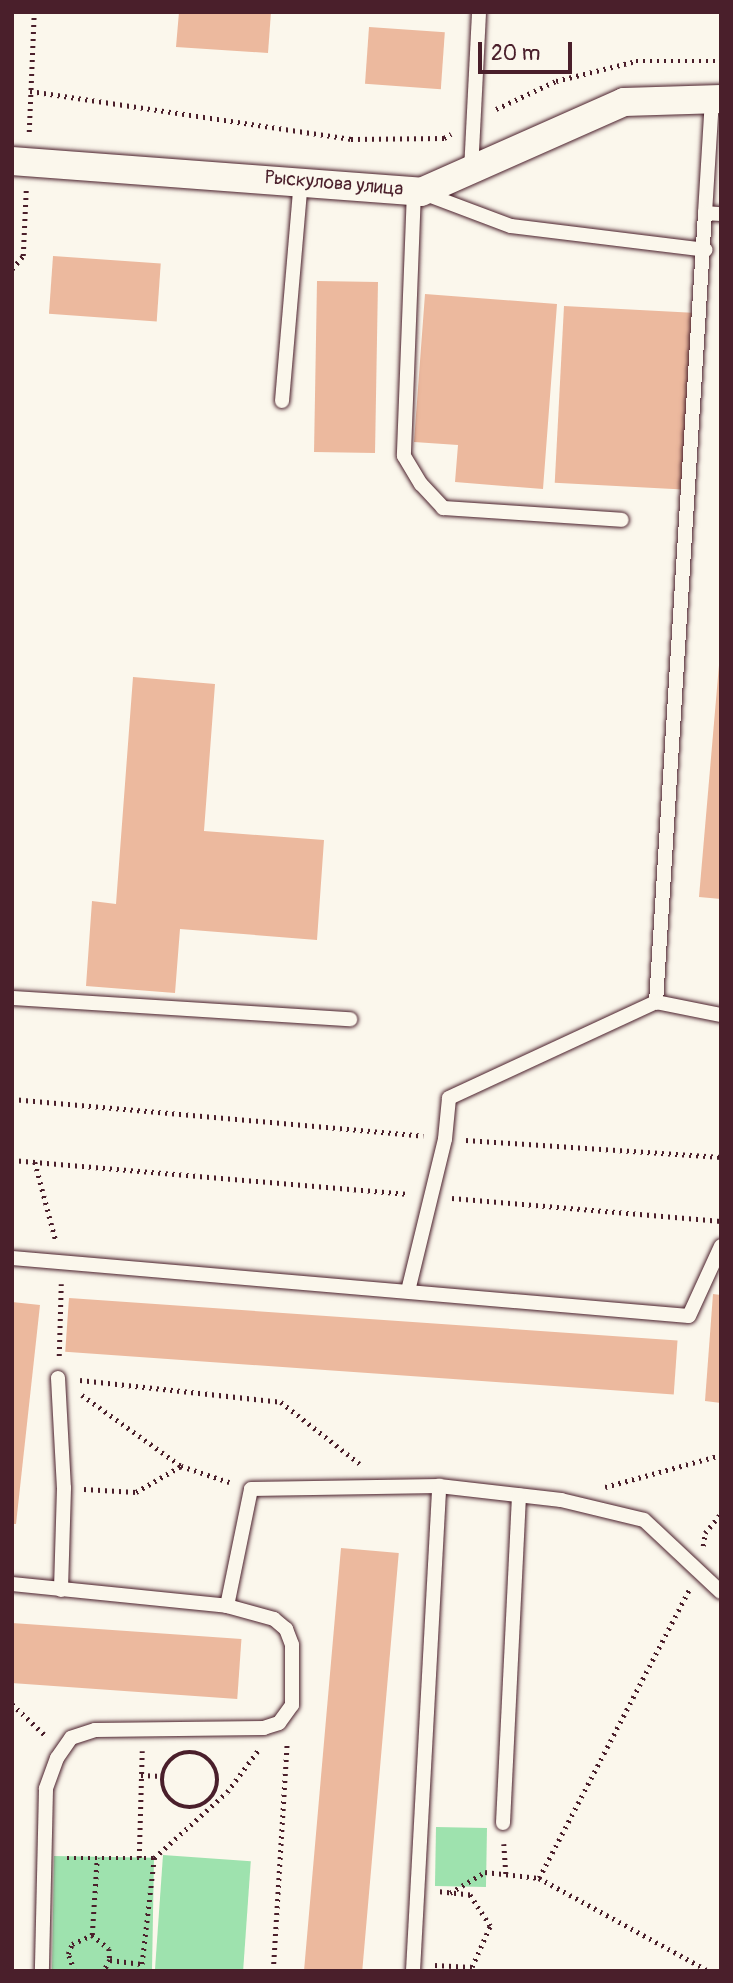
<!DOCTYPE html>
<html>
<head>
<meta charset="utf-8">
<style>
  body { margin:0 }
  #map { position:relative; width:733px; height:1983px; overflow:hidden; background:#fbf7ec; font-family:Pangolin,sans-serif }
  div>[style] { position:absolute }
  [style*='--x'] { left:calc(var(--x)*1px); top:calc(var(--y)*1px); width:calc(var(--w)*1px); rotate:calc(var(--a)*1deg) }
  .green>* { inset:0; background:#9ee2ae; transform-origin:0 0 }
  .building>* { inset:0; background:#ecb99e; transform-origin:0 0 }
  .path>* { height:4.5px; margin-top:-2.25px; transform-origin:0; background:repeating-linear-gradient(90deg,#4a1f2b 0 2px,transparent 0 7px) }
  .path>.ring { margin:-2.25px; padding:0; box-sizing:content-box; background:none; border:4.5px solid #4a1f2b; border-radius:50% }
  .roads { filter:drop-shadow(0 0 2px #4a1f2b) drop-shadow(0 0 2px #4a1f2b) }
  .service>* { height:14px; margin:-7px; padding:0 7px; transform-origin:7px; border-radius:7px; background:#fbf7ec }
  .minor>* { height:28px; margin:-14px; padding:0 14px; transform-origin:14px; border-radius:14px; background:#fbf7ec }
  span { translate:-50% -50%; white-space:nowrap; text-align:center; line-height:1.15; -webkit-text-stroke:5px #fbf7ec; paint-order:stroke }
  .street-label { font-size:19px; color:#4a1f2b }
  .frame { position:absolute; inset:0; border:14px solid #4a1f2b; pointer-events:none }
  .scale { position:absolute; left:478px; top:42px; width:94px; height:32px; box-sizing:border-box; border:4px solid #4a1f2b; border-top:0; padding-left:9px; font-size:21px; line-height:24px; white-space:nowrap; color:#4a1f2b; -webkit-text-stroke:5px #fbf7ec; paint-order:stroke }
</style>
</head>
<body>
<div id="map">
  <div class="green">
    <div style="left:436px;top:1827px;width:51px;height:59px;rotate:1deg"></div>
    <div style="left:163px;top:1855px;width:88px;height:116px;rotate:4deg"></div>
    <div style="left:54px;top:1856px;width:100px;height:115px;rotate:1deg"></div>
  </div>
  <div class="building">
    <div style="clip-path:polygon(179px 12px,271px 12px,268px 53px,176px 47px)"></div>
    <div style="left:369px;top:27px;width:76px;height:57px;rotate:4deg"></div>
    <div style="left:53px;top:256px;width:108px;height:58px;rotate:4deg"></div>
    <div style="left:317px;top:281px;width:61px;height:171px;rotate:1deg"></div>
    <div style="clip-path:polygon(425px 294px,557px 304px,543px 489px,455px 482px,458px 445px,414px 442px)"></div>
    <div style="left:564px;top:306px;width:128px;height:177px;rotate:3deg"></div>
    <div style="clip-path:polygon(719px 665px,721px 665px,721px 899px,699px 897px)"></div>
    <div style="clip-path:polygon(133px 677px,215px 684px,204px 831px,324px 840px,317px 940px,180px 929px,175px 993px,86px 986px,92px 901px,116px 904px)"></div>
    <div style="clip-path:polygon(713px 1294px,721px 1295px,721px 1403px,705px 1401px)"></div>
    <div style="left:69px;top:1298px;width:610px;height:54px;rotate:4deg"></div>
    <div style="clip-path:polygon(12px 1302px,40px 1305px,16px 1524px,12px 1524px)"></div>
    <div style="left:341px;top:1548px;width:58px;height:424px;rotate:5deg"></div>
    <div style="left:12px;top:1623px;width:230px;height:60px;rotate:4deg"></div>
  </div>
  <div class="path">
    <div style="--x:30;--y:91;--w:325;--a:8.5"></div>
    <div style="--x:351;--y:139;--w:93;--a:-0.6"></div>
    <div style="--x:444;--y:138;--w:8;--a:-30"></div>
    <div style="--x:496;--y:109;--w:66;--a:-25"></div>
    <div style="--x:556;--y:81;--w:82;--a:-14"></div>
    <div style="--x:636;--y:61;--w:85;--a:0"></div>
    <div style="--x:29;--y:132;--w:120;--a:-87.6"></div>
    <div style="--x:12;--y:269;--w:17;--a:-50"></div>
    <div style="--x:23;--y:256;--w:66;--a:-87.4"></div>
    <div style="--x:12;--y:1099;--w:413;--a:5.1"></div>
    <div style="--x:466;--y:1140;--w:256;--a:3.8"></div>
    <div style="--x:12;--y:1160;--w:398;--a:4.9"></div>
    <div style="--x:35;--y:1162;--w:82;--a:75.1"></div>
    <div style="--x:452;--y:1198;--w:270;--a:4.9"></div>
    <div style="--x:59;--y:1356;--w:72;--a:-88.4"></div>
    <div style="--x:80;--y:1380;--w:202;--a:6.2"></div>
    <div style="--x:281;--y:1402;--w:100;--a:38.1"></div>
    <div style="--x:82;--y:1395;--w:122;--a:35.6"></div>
    <div style="--x:181;--y:1466;--w:51;--a:18.4"></div>
    <div style="--x:605;--y:1487;--w:120;--a:-15.4"></div>
    <div style="--x:84;--y:1489;--w:52;--a:3.3"></div>
    <div style="--x:136;--y:1492;--w:52;--a:-30"></div>
    <div style="--x:703;--y:1546;--w:13;--a:-81"></div>
    <div style="--x:705;--y:1533;--w:26;--a:-51"></div>
    <div style="--x:12;--y:1704;--w:47;--a:43.3"></div>
    <div class="ring" style="left:162px;top:1752px;width:51.5px;height:51.5px"></div>
    <div style="--x:141;--y:1775;--w:21;--a:3"></div>
    <div style="--x:504;--y:1844;--w:31;--a:86"></div>
    <div style="--x:67;--y:1858;--w:87;--a:0"></div>
    <div style="--x:139;--y:1858;--w:107;--a:-88.4"></div>
    <div style="--x:539;--y:1878;--w:325;--a:-62.5"></div>
    <div style="--x:450;--y:1893;--w:41;--a:-31"></div>
    <div style="--x:485;--y:1872;--w:54;--a:6.3"></div>
    <div style="--x:539;--y:1878;--w:194;--a:28.7"></div>
    <div style="--x:92;--y:1935;--w:77;--a:-86.3"></div>
    <div style="--x:110;--y:1960;--w:32;--a:7"></div>
    <div style="--x:435;--y:1965;--w:37;--a:3"></div>
    <div style="--x:472;--y:1967;--w:45;--a:-66.3"></div>
    <div style="--x:490;--y:1926;--w:37;--a:-123"></div>
    <div style="--x:470;--y:1895;--w:31;--a:-174"></div>
    <div style="--x:74;--y:1971;--w:18;--a:-109"></div>
    <div style="--x:68;--y:1954;--w:11;--a:-68"></div>
    <div style="--x:72;--y:1944;--w:22;--a:-24"></div>
    <div style="--x:92;--y:1935;--w:22;--a:39"></div>
    <div style="--x:109;--y:1949;--w:11;--a:85"></div>
    <div style="--x:110;--y:1960;--w:13;--a:119"></div>
    <div style="--x:141;--y:1971;--w:114;--a:-83.4"></div>
    <div style="--x:154;--y:1858;--w:98;--a:-42.1"></div>
    <div style="--x:227;--y:1792;--w:54;--a:-53.3"></div>
    <div style="--x:273;--y:1971;--w:228;--a:-86.5"></div>
  </div>
  <div class="roads">
    <div class="service">
      <div style="--x:712;--y:99;--w:114;--a:93.5"></div>
      <div style="--x:705;--y:213;--w:16;--a:4"></div>
      <div style="--x:471;--y:171;--w:159;--a:-87.1"></div>
      <div style="--x:414;--y:191;--w:265;--a:92.2"></div>
      <div style="--x:404;--y:456;--w:33;--a:59"></div>
      <div style="--x:421;--y:484;--w:33;--a:47"></div>
      <div style="--x:443;--y:508;--w:179;--a:3.8"></div>
      <div style="--x:423;--y:193;--w:94;--a:20.6"></div>
      <div style="--x:511;--y:226;--w:196;--a:7"></div>
      <div style="--x:705;--y:213;--w:791;--a:93.55"></div>
      <div style="--x:656;--y:1002;--w:66;--a:11.3"></div>
      <div style="--x:282;--y:401;--w:222;--a:-85.1"></div>
      <div style="--x:12;--y:998;--w:339;--a:3.6"></div>
      <div style="--x:12;--y:1258;--w:679;--a:4.9"></div>
      <div style="--x:689;--y:1316;--w:77;--a:-65.4"></div>
      <div style="--x:408;--y:1291;--w:156;--a:-76.3"></div>
      <div style="--x:445;--y:1139;--w:41;--a:-84.4"></div>
      <div style="--x:449;--y:1098;--w:228;--a:-24.9"></div>
      <div style="--x:58;--y:1378;--w:110;--a:86.9"></div>
      <div style="--x:64;--y:1488;--w:102;--a:91.7"></div>
      <div style="--x:12;--y:1584;--w:216;--a:5.8"></div>
      <div style="--x:227;--y:1606;--w:49;--a:15.5"></div>
      <div style="--x:274;--y:1619;--w:16;--a:40"></div>
      <div style="--x:286;--y:1629;--w:17;--a:69"></div>
      <div style="--x:292;--y:1645;--w:60;--a:90"></div>
      <div style="--x:292;--y:1705;--w:22;--a:126"></div>
      <div style="--x:279;--y:1723;--w:16;--a:162"></div>
      <div style="--x:264;--y:1728;--w:169;--a:179.3"></div>
      <div style="--x:95;--y:1730;--w:25;--a:162"></div>
      <div style="--x:71;--y:1738;--w:24;--a:125"></div>
      <div style="--x:57;--y:1758;--w:33;--a:110"></div>
      <div style="--x:46;--y:1789;--w:182;--a:91.3"></div>
      <div style="--x:227;--y:1606;--w:119;--a:-78.4"></div>
      <div style="--x:251;--y:1489;--w:188;--a:-0.9"></div>
      <div style="--x:439;--y:1486;--w:123;--a:6.5"></div>
      <div style="--x:561;--y:1500;--w:85;--a:13.5"></div>
      <div style="--x:644;--y:1520;--w:105;--a:43.1"></div>
      <div style="--x:503;--y:1823;--w:328;--a:-87.2"></div>
      <div style="--x:413;--y:1971;--w:486;--a:-86.9"></div>
    </div>
    <div class="minor">
      <div style="--x:12;--y:161;--w:410;--a:4.3"></div>
      <div style="--x:421;--y:192;--w:222;--a:-23.9"></div>
      <div style="--x:624;--y:102;--w:97;--a:-1.8"></div>
    </div>
  </div>
  <div class="street-label">
    <span style="left:334px;top:184px;rotate:5deg">Рыскулова улица</span>
  </div>
  <div class="frame"></div>
  <div class="scale">20 m</div>
</div>
</body>
</html>
